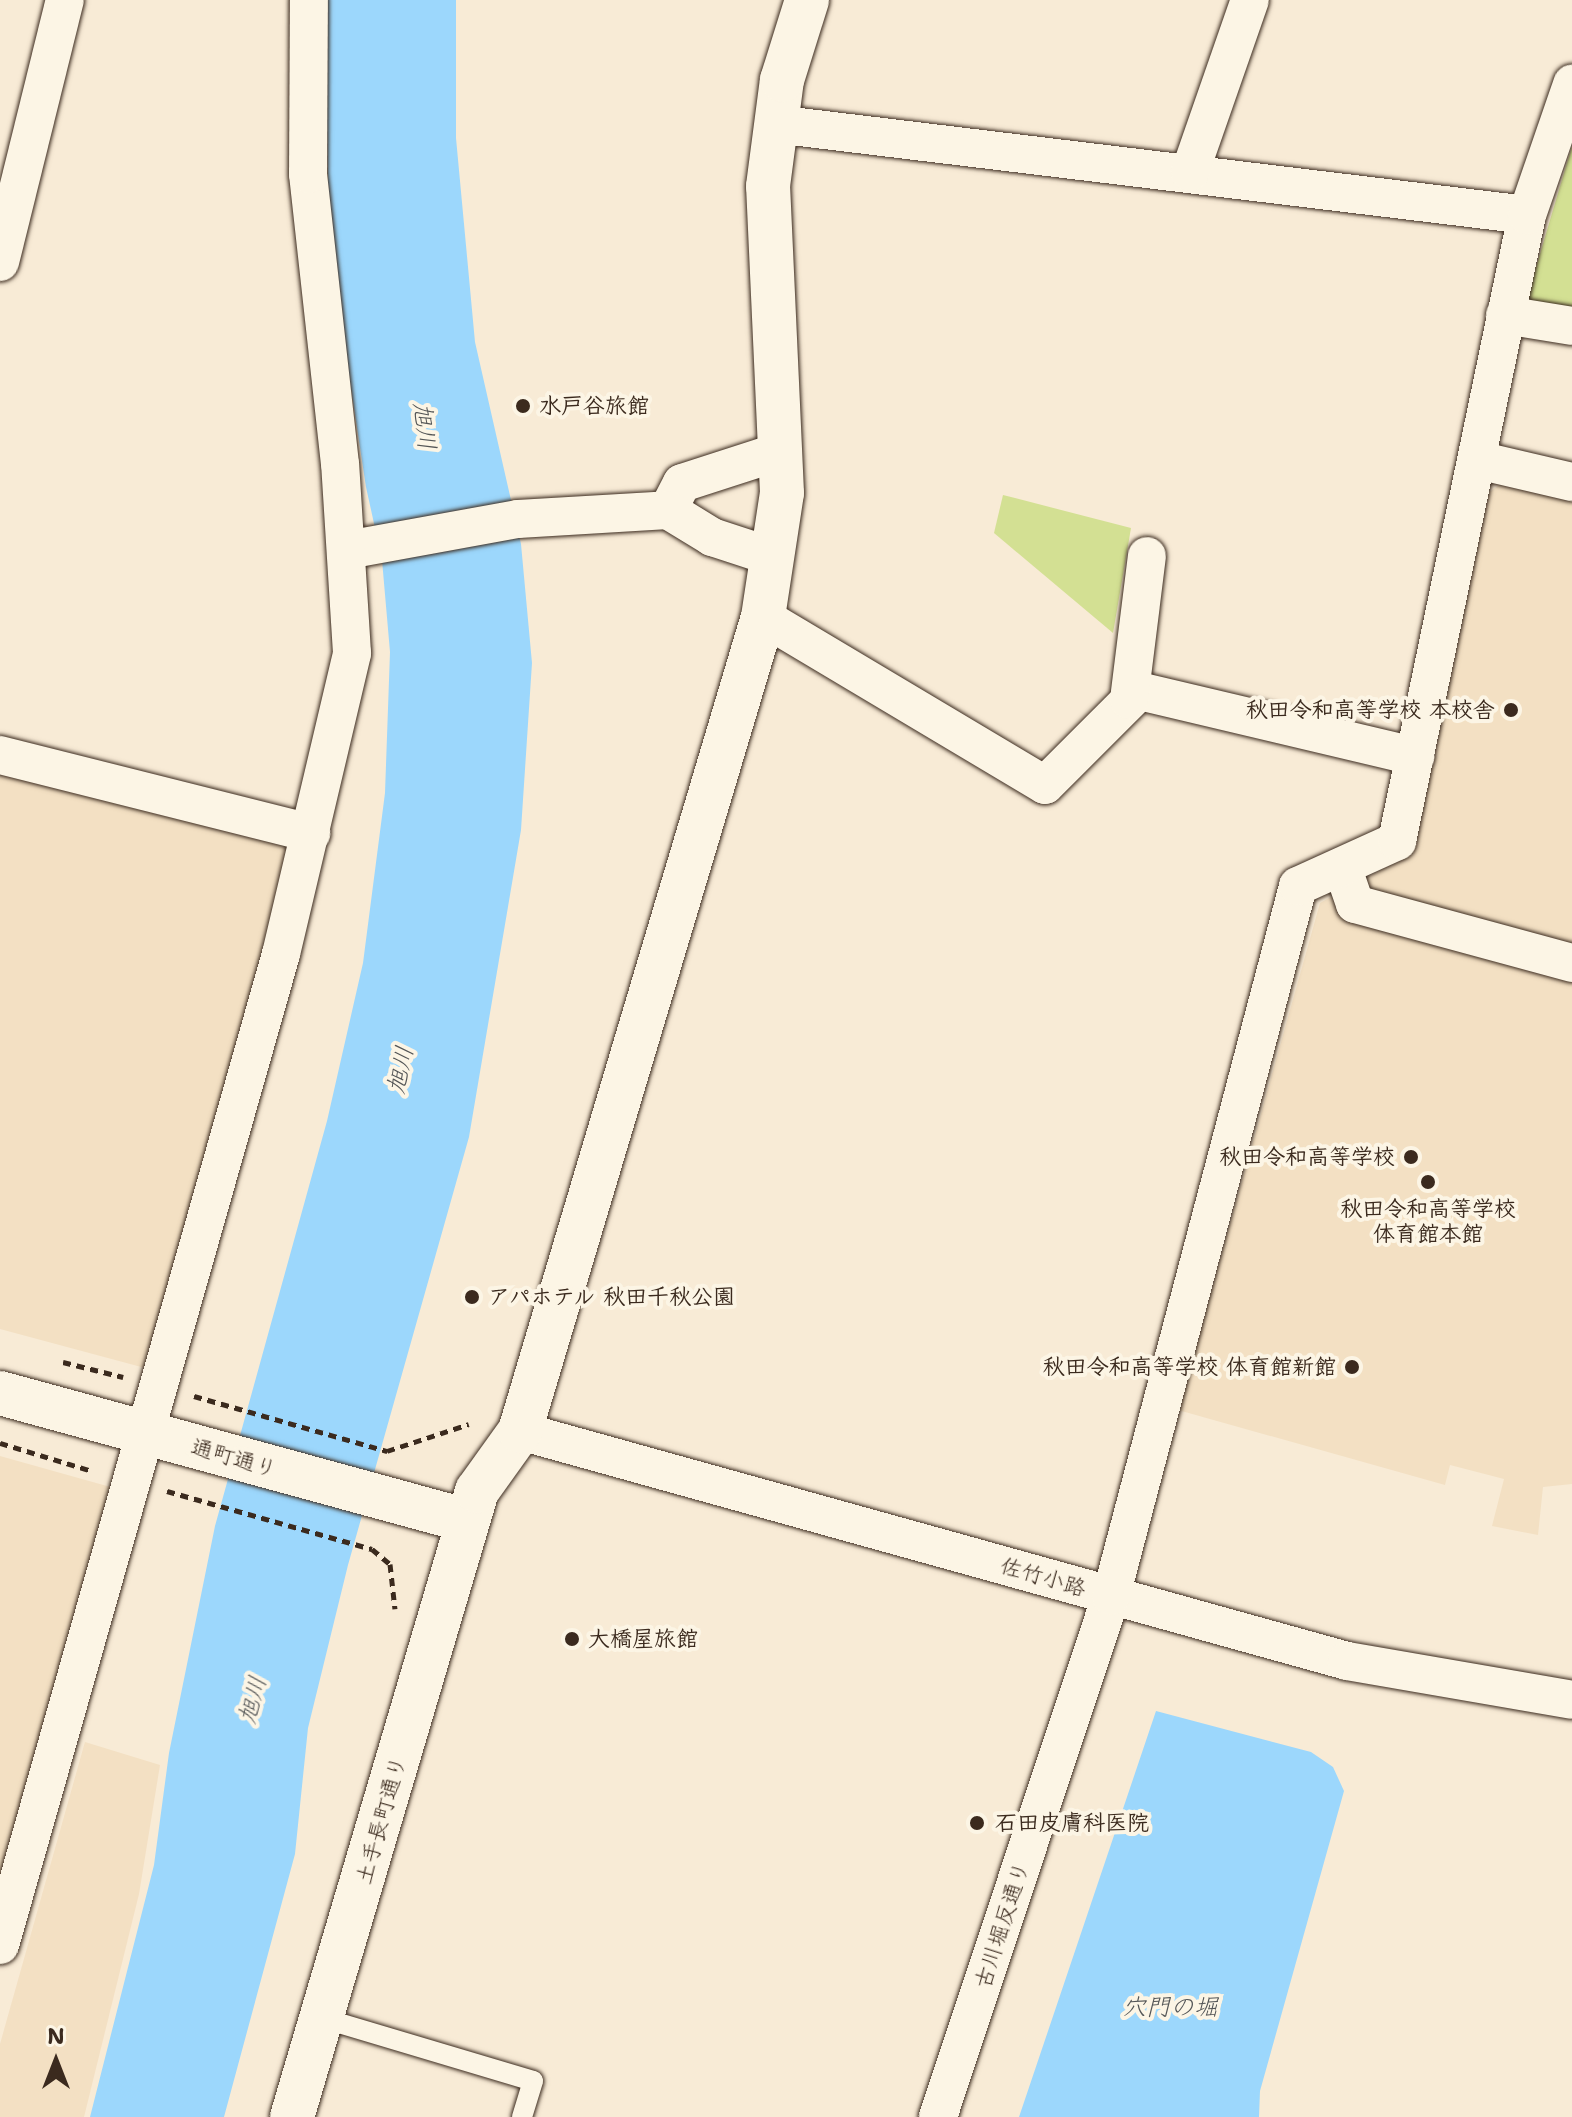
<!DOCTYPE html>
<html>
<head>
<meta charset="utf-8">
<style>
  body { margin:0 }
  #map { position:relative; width:1572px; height:2117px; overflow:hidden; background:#f8ebd6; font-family:"Shantell Sans","Klee One",sans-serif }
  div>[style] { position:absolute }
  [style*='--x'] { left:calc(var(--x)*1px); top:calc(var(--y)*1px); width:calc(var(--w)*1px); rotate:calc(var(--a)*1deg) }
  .built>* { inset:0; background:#f3e0c3 }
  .green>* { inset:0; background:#d3e093 }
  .water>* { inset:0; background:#9cd7fc }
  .path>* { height:5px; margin-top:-2.5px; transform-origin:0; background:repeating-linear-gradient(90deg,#3b2a1e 0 8px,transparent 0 14px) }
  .roads { filter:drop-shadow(0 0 2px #3b2a1e) drop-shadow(0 0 2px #3b2a1e) }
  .lane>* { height:20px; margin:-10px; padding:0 10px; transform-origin:10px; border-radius:10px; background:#fcf5e5 }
  .street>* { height:38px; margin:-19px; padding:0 19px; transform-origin:19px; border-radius:19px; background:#fcf5e5 }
  .secondary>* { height:44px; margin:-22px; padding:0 22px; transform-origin:22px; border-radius:22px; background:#fcf5e5 }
  .dots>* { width:22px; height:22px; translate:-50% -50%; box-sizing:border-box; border:4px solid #fcf5e5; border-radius:50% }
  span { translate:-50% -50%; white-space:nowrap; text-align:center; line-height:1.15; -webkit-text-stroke:8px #fcf5e5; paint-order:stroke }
  .poi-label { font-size:22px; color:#3b2a1e; font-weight:700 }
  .left { translate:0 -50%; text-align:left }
  .right { translate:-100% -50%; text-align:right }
  .street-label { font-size:22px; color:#3b2a1e }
  .water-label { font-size:24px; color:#535556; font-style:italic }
  .north { position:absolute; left:16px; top:2021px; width:80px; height:80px; -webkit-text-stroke:6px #fcf5e5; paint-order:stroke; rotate:0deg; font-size:22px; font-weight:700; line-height:32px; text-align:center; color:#3b2a1e }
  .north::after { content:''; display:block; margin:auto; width:28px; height:36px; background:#3b2a1e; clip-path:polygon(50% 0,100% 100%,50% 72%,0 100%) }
</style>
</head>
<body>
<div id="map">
  <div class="built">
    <div style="clip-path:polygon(1508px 479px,1572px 494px,1572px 1484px,1543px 1487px,1538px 1535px,1492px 1526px,1504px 1479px,1450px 1465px,1445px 1485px,1178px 1410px,1320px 903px,1403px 858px,1488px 493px)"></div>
    <div style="clip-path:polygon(0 765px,297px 837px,145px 1368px,0 1329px)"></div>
    <div style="clip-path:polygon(0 1456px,114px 1488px,0 1887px)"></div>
    <div style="clip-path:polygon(85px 1742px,160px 1765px,139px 1894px,84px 2117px,0 2117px,0 2044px)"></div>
  </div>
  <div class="green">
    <div style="clip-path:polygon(1572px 146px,1572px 319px,1523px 311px)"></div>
    <div style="clip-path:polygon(1003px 495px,1131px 528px,1113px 633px,994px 533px)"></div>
  </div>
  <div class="water">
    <div style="clip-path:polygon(325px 0,456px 0,456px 138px,475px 342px,521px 544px,532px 663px,521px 830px,469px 1137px,348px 1565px,308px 1728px,295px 1854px,224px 2117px,90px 2117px,154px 1865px,169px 1753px,215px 1526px,327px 1121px,363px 963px,385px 793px,390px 652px,382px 560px,366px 487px,329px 244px)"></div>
    <div style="clip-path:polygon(1156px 1711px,1311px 1752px,1333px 1767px,1344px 1791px,1260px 2091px,1259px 2117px,1019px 2117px)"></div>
  </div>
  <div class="path">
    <div style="--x:63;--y:1362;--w:62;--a:14"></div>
    <div style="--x:194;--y:1396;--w:201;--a:15.9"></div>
    <div style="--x:387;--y:1451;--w:86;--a:-18.2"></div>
    <div style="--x:0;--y:1443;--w:96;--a:16.9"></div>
    <div style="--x:167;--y:1491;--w:213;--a:15.8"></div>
    <div style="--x:372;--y:1549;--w:23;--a:40"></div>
    <div style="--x:390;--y:1564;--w:45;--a:83.7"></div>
  </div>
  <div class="roads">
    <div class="lane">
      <div style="--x:322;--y:2018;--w:220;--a:16.6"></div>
      <div style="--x:533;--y:2081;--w:38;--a:107"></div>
    </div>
    <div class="street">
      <div style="--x:775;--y:124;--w:757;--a:6.9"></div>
      <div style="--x:1190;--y:172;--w:182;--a:-70.8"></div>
      <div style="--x:0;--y:262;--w:270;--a:-76.1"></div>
      <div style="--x:1505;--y:315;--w:68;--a:9.3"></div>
      <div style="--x:1478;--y:460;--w:97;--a:13.2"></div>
      <div style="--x:668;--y:510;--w:30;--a:-63"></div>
      <div style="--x:682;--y:483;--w:104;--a:-17.9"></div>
      <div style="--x:347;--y:550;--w:174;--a:-10.3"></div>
      <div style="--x:518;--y:519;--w:150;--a:-3.4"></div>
      <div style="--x:668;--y:510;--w:52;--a:31.5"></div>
      <div style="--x:712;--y:537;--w:61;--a:18.1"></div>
      <div style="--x:763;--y:617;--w:328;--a:30.8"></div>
      <div style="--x:1045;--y:785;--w:133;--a:-45"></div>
      <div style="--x:1139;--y:691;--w:284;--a:13.3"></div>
      <div style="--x:1129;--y:700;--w:145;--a:-82.9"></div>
      <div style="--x:0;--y:755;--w:321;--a:14.1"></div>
      <div style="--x:1343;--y:869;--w:37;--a:71"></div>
      <div style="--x:1355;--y:904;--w:225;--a:15.2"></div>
      <div style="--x:520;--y:1431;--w:858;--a:15.54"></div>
      <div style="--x:1347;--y:1661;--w:228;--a:9.8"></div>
      <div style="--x:0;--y:1945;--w:1030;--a:-74.17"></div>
      <div style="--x:281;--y:954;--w:309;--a:-76.7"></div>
      <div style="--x:352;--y:653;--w:189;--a:-93.6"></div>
      <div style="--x:340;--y:464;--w:292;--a:-96.3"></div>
      <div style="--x:308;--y:174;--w:174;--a:-89.7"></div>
      <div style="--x:938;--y:2117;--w:549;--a:-71.63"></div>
      <div style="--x:1111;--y:1596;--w:734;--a:-75.24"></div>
      <div style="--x:1298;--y:886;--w:109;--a:-24.4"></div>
      <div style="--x:1397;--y:841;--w:639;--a:-78.27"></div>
      <div style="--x:1527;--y:215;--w:139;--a:-71"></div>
    </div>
    <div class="secondary">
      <div style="--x:0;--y:1393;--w:484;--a:15.3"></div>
      <div style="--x:292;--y:2117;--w:653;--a:-73.54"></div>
      <div style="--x:477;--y:1491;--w:74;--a:-54.4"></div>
      <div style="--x:520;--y:1431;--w:849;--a:-73.38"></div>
      <div style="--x:763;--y:617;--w:125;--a:-81.3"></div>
      <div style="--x:782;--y:493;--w:307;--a:-92.6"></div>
      <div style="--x:768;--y:186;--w:107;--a:-82.5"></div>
      <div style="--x:782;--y:80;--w:84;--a:-72.6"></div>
    </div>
  </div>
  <div class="dots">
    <div style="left:523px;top:406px;background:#3b2a1e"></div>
    <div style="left:1511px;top:710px;background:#3b2a1e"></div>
    <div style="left:1411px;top:1157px;background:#3b2a1e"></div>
    <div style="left:1428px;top:1182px;background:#3b2a1e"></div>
    <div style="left:472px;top:1297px;background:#3b2a1e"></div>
    <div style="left:1352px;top:1367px;background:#3b2a1e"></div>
    <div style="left:572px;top:1639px;background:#3b2a1e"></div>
    <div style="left:977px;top:1823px;background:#3b2a1e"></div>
  </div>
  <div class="poi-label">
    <span class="left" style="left:539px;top:406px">水戸谷旅館</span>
    <span class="right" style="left:1495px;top:710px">秋田令和高等学校 本校舎</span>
    <span class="right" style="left:1395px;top:1157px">秋田令和高等学校</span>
    <span style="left:1428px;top:1221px">秋田令和高等学校<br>体育館本館</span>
    <span class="left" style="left:488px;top:1297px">アパホテル 秋田千秋公園</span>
    <span class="right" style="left:1336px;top:1367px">秋田令和高等学校 体育館新館</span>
    <span class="left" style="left:588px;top:1639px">大橋屋旅館</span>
    <span class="left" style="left:995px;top:1823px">石田皮膚科医院</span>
  </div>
  <div class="street-label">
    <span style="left:234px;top:1458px;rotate:16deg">通町通り</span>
    <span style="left:1043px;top:1577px;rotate:16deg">佐竹小路</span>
    <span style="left:381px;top:1820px;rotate:-74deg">土手長町通り</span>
    <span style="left:1002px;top:1925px;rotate:-72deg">古川堀反通り</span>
  </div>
  <div class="water-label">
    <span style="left:424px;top:426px;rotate:83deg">旭川</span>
    <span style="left:401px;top:1070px;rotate:-78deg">旭川</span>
    <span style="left:253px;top:1700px;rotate:-75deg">旭川</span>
    <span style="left:1170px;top:2008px">穴門の堀</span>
  </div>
  <div class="north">N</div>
</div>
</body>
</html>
